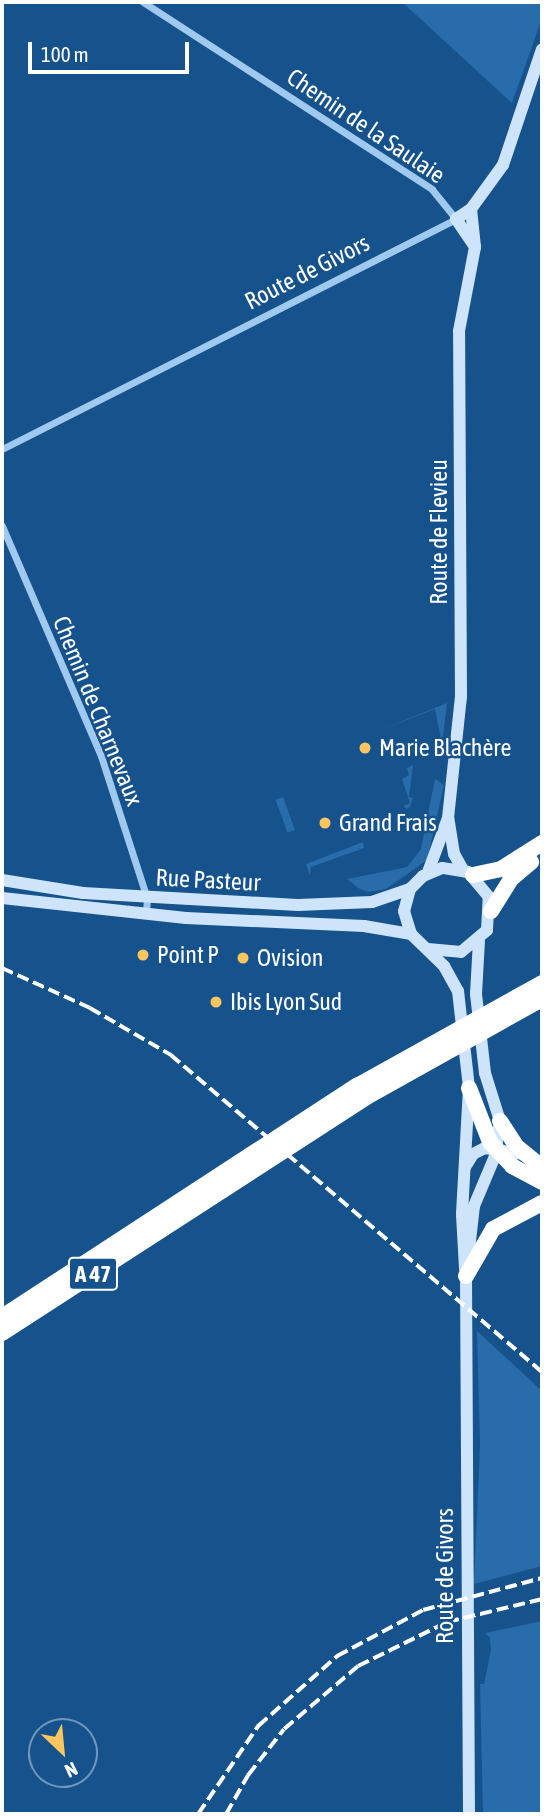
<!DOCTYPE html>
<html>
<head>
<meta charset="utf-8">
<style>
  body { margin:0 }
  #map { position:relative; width:544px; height:1816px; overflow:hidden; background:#16528c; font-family:"Asap Condensed",sans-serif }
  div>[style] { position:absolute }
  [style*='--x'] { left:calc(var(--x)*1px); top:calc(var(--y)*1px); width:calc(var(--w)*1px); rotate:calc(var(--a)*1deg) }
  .green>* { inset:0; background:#286cab; transform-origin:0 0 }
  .street>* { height:7px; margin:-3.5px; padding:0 3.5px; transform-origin:3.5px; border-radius:3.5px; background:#a0c9ef }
  .secondary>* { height:12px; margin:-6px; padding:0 6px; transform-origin:6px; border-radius:6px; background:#cde4fb }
  .highway>* { height:16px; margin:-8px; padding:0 8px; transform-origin:8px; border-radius:8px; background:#fff }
  .rail>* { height:3.5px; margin-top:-1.75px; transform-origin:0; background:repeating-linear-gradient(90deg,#fff 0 12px,transparent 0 17px) }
  .dots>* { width:19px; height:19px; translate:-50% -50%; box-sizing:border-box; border:4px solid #16528c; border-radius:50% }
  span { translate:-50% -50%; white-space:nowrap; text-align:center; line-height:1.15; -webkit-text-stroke:5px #16528c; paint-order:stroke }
  .shield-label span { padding:2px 5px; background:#16528c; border:2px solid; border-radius:5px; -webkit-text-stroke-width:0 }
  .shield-label { font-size:23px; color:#fff; font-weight:700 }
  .street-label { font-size:24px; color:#fff }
  .poi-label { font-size:24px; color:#fff }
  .left { translate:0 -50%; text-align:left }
  .frame { position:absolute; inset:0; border:4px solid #fff; pointer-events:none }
  .north { position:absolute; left:28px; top:1718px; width:70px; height:70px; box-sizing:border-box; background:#16528c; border:2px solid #7397ba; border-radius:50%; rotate:154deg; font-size:19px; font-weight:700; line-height:28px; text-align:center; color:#fff }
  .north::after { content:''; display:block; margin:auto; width:24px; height:32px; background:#ffc55e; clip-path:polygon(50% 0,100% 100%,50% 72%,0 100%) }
  .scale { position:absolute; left:28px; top:42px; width:161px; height:32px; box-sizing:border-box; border:4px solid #fff; border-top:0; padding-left:9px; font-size:21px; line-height:24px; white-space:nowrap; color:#fff; -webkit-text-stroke:5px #16528c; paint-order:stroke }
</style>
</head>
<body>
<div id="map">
  <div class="green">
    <div style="clip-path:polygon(402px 2px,542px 2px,542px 18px,512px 103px)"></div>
    <div style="clip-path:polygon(447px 703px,442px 744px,435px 709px,373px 733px)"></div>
    <div style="clip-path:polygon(413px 765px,409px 797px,413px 798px,410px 807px,407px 809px,403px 806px,410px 803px,402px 779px,409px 775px,407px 768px)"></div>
    <div style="clip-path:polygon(435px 779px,444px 785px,427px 860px,386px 889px,368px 892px,358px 888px,347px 879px,407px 867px,421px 849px)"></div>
    <div style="left:283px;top:797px;width:35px;height:8px;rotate:70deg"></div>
    <div style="clip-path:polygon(363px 842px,364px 848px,311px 867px,310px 876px,306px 864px)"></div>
    <div style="clip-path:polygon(477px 1331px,542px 1391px,542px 1566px,474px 1584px,480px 1445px)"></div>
    <div style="clip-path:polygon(542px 1621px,542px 1814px,483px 1814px,480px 1684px,484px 1684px,491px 1650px,490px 1638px,485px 1633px)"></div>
  </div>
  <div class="street">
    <div style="--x:2;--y:449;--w:509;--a:-26.87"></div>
    <div style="--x:456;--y:219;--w:38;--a:-129"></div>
    <div style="--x:432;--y:189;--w:344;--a:-147.1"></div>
    <div style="--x:2;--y:526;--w:250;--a:66.7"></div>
    <div style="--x:101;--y:756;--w:149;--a:72.1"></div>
    <div style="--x:147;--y:898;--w:15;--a:94"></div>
  </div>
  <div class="secondary">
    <div style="--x:475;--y:247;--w:34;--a:-124"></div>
    <div style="--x:456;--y:219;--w:18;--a:-34"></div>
    <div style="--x:471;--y:209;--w:54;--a:-54"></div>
    <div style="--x:503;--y:165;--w:122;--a:-71.4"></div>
    <div style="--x:463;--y:870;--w:18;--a:-119"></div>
    <div style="--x:454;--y:854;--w:36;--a:-99"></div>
    <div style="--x:448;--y:818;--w:122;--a:-83.9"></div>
    <div style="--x:461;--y:697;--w:366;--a:-90.3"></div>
    <div style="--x:459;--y:331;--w:86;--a:-79.2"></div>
    <div style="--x:475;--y:247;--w:38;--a:-96"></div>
    <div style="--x:428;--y:872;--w:58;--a:-69.7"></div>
    <div style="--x:2;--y:880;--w:82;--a:9.1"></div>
    <div style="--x:83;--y:893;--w:215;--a:3.2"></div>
    <div style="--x:298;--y:905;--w:74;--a:-2.3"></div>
    <div style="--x:372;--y:902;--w:40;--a:-18.9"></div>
    <div style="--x:2;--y:898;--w:185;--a:6.2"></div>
    <div style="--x:186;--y:918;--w:178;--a:2.6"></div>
    <div style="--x:364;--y:926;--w:48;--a:9.7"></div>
    <div style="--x:428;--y:949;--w:33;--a:5"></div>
    <div style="--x:461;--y:952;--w:34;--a:-40"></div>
    <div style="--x:487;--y:930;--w:33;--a:-87"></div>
    <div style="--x:489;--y:897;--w:33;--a:-130"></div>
    <div style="--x:468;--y:872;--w:26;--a:-171"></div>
    <div style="--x:442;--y:868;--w:21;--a:157"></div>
    <div style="--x:423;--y:876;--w:18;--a:135"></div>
    <div style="--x:410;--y:889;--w:23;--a:105"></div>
    <div style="--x:404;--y:911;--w:24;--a:73"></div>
    <div style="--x:411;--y:934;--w:46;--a:44.1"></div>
    <div style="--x:444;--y:966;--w:29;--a:61"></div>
    <div style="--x:458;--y:991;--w:98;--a:83.5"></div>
    <div style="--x:469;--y:1088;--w:127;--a:93.2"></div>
    <div style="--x:462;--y:1215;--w:54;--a:86.8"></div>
    <div style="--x:465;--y:1167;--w:15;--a:-58"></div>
    <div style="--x:473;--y:1154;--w:13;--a:-27"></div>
    <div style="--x:485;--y:1148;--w:39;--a:9"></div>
    <div style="--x:469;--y:1814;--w:538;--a:-90.32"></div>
    <div style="--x:466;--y:1276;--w:70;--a:-83.5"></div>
    <div style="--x:474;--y:1206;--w:54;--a:-67.2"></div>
    <div style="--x:495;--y:1156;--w:35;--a:-82"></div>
    <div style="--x:500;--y:1121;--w:50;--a:-107.4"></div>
    <div style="--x:485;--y:1073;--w:80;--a:-96.5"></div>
    <div style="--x:476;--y:994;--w:53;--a:-86.8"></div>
  </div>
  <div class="highway">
    <div style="--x:473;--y:875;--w:29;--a:-12"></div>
    <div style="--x:501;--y:869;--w:49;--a:-32.4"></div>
    <div style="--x:491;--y:911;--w:39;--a:-58"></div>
    <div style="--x:512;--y:878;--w:25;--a:-40"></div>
    <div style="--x:469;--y:1088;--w:58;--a:68.7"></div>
    <div style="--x:490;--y:1142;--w:33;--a:47"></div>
    <div style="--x:512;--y:1166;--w:34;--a:28"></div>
    <div style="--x:500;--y:1121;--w:31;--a:57"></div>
    <div style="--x:517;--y:1147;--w:32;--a:39"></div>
    <div style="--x:466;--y:1276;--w:54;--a:-60.1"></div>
    <div style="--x:493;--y:1229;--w:55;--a:-28"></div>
    <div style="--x:2;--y:1317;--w:424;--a:-33.1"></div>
    <div style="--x:357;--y:1086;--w:212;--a:-29.1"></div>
    <div style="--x:2;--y:1333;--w:438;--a:-32.9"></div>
    <div style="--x:370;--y:1095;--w:197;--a:-29.2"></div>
  </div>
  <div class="rail">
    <div style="--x:2;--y:968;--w:97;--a:24.4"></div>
    <div style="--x:90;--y:1008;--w:94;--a:30.1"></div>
    <div style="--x:171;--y:1055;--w:488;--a:40.5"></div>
    <div style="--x:198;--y:1814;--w:107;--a:-55.7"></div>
    <div style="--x:258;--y:1726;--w:106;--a:-41.5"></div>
    <div style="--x:337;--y:1656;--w:98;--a:-28.1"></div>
    <div style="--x:423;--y:1610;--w:123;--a:-15.1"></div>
    <div style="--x:226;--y:1814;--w:45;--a:-60.6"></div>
    <div style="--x:248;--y:1775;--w:58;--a:-52"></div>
    <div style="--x:284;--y:1729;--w:97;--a:-40.4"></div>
    <div style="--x:358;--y:1666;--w:99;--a:-26.3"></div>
    <div style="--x:447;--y:1622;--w:98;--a:-13.6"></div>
  </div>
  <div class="dots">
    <div style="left:365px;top:748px;background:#ffc55e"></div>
    <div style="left:325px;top:823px;background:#ffc55e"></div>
    <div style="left:143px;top:955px;background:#ffc55e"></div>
    <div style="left:243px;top:958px;background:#ffc55e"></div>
    <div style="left:216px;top:1002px;background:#ffc55e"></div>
  </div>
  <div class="shield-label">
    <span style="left:93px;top:1274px">A 47</span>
  </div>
  <div class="street-label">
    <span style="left:366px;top:126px;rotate:34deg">Chemin de la Saulaie</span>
    <span style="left:307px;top:272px;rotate:-27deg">Route de Givors</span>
    <span style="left:439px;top:532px;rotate:-90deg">Route de Flevieu</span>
    <span style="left:98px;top:711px;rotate:68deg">Chemin de Charnevaux</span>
    <span style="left:208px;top:880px;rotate:3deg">Rue Pasteur</span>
    <span style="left:445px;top:1576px;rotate:-90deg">Route de Givors</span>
  </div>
  <div class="poi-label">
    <span class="left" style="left:379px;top:748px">Marie Blachère</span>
    <span class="left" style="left:339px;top:823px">Grand Frais</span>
    <span class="left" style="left:157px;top:955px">Point P</span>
    <span class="left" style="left:257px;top:958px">Ovision</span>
    <span class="left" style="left:230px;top:1002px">Ibis Lyon Sud</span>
  </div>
  <div class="frame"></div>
  <div class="north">N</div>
  <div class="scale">100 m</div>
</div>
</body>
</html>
